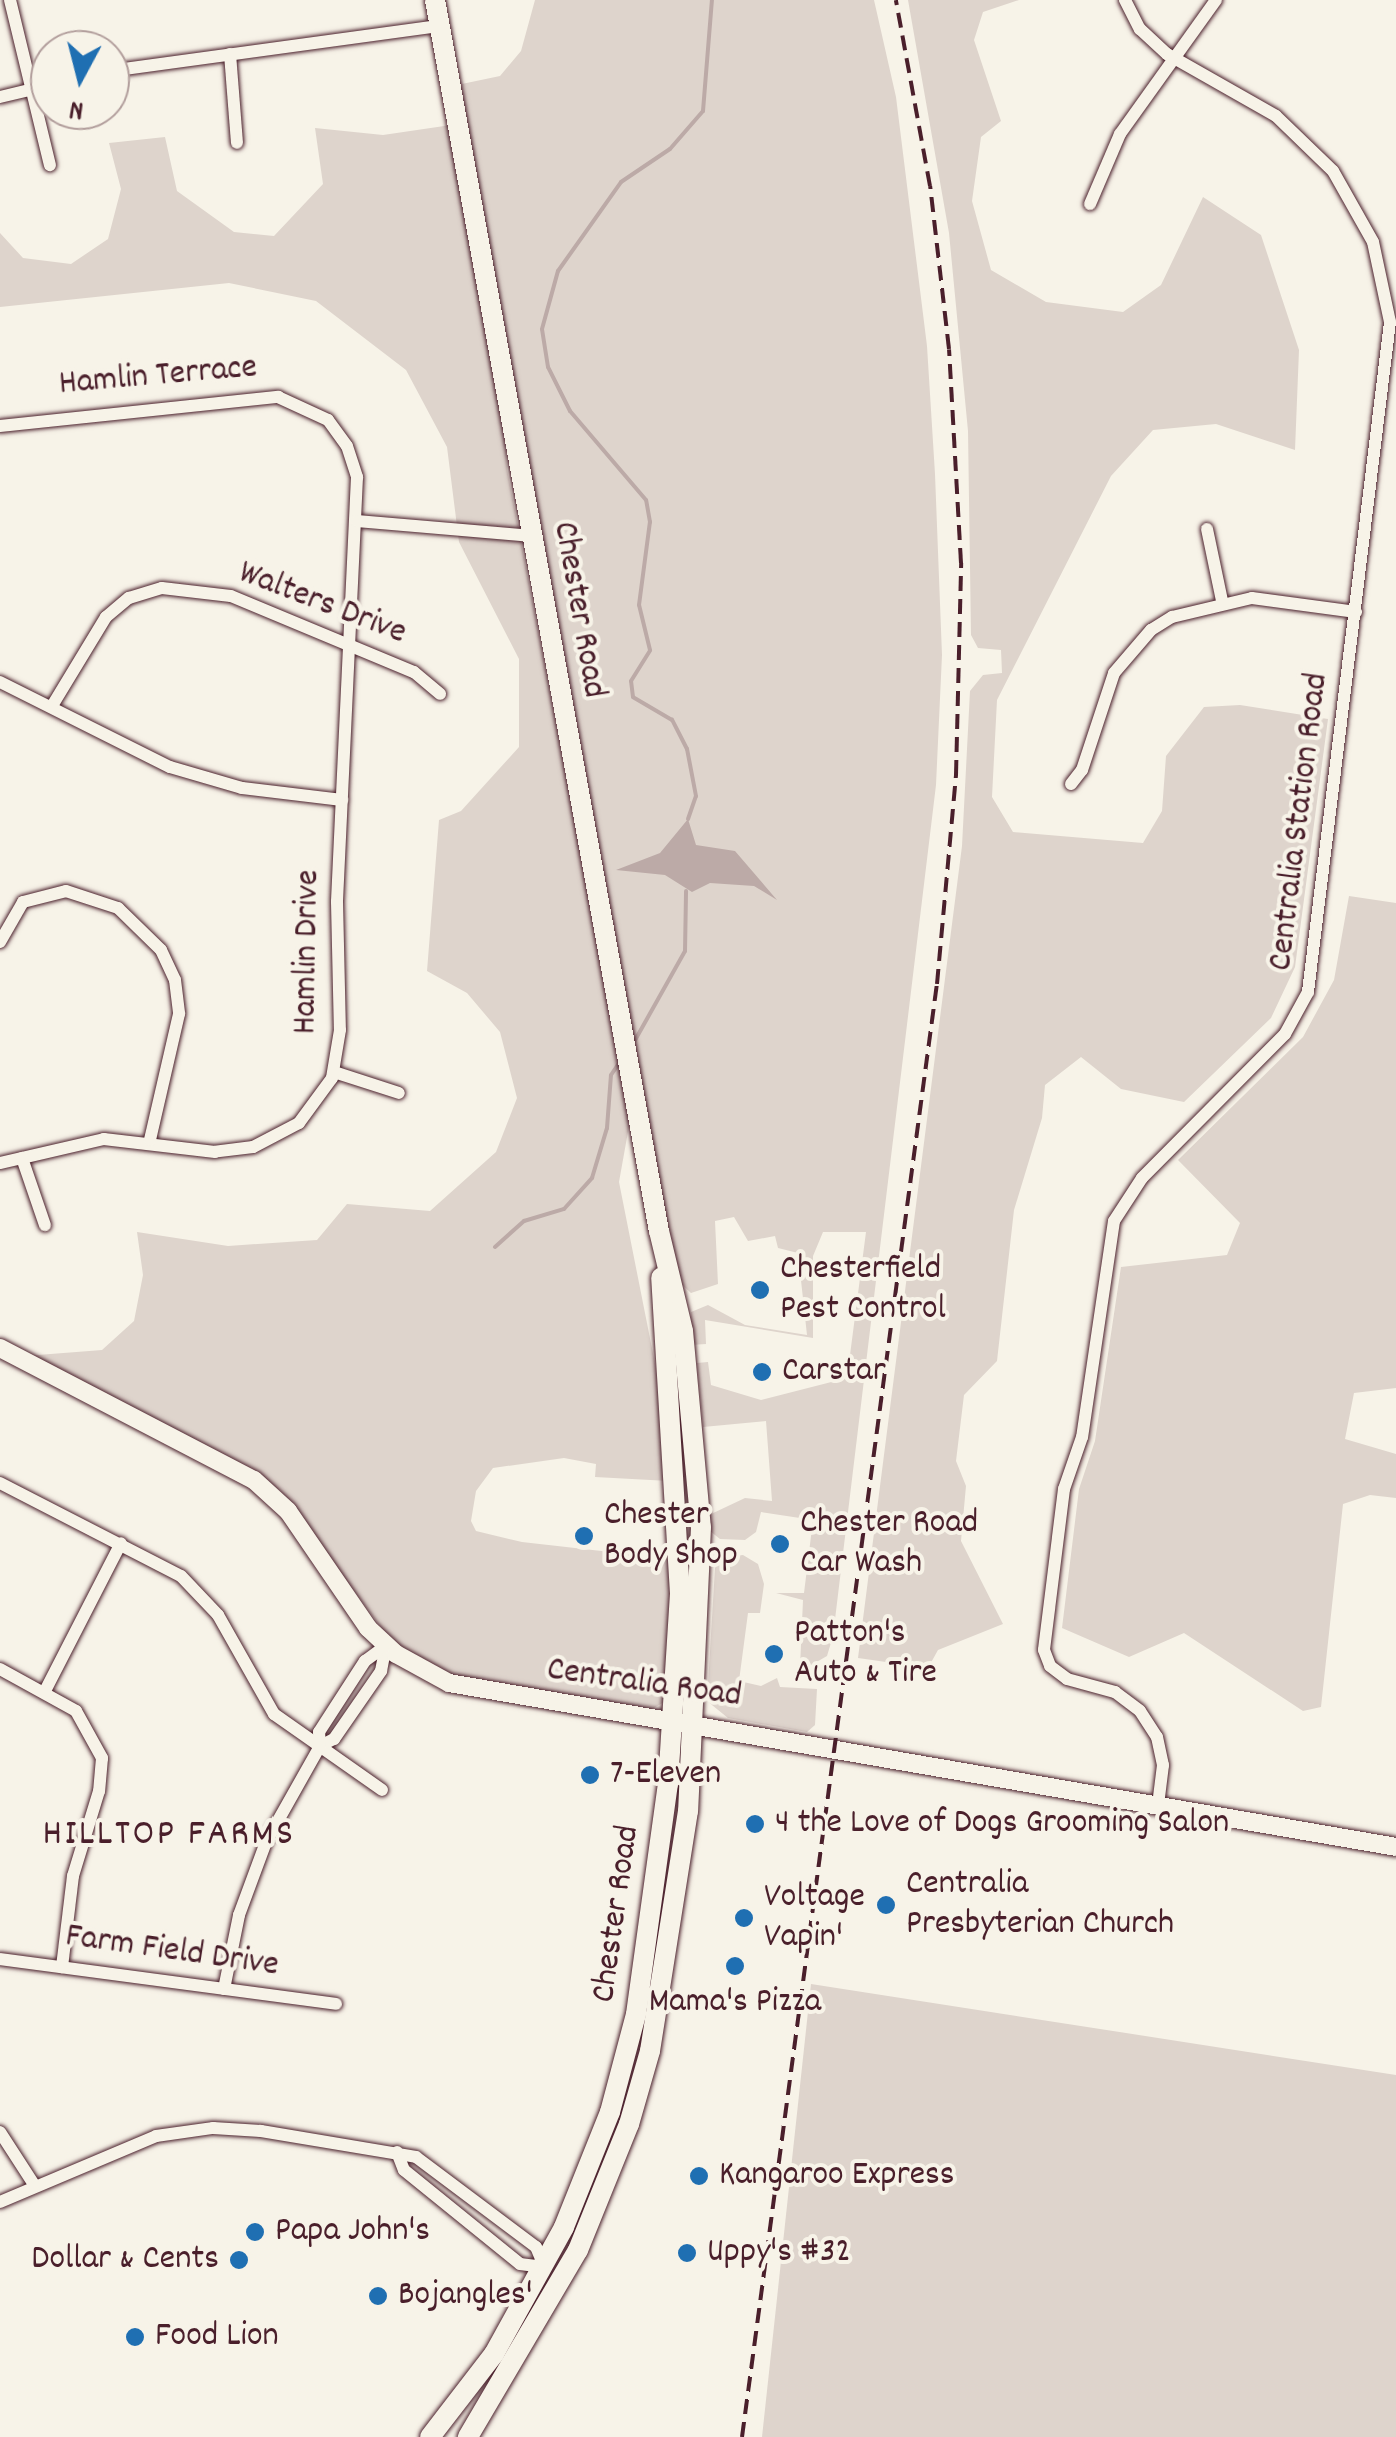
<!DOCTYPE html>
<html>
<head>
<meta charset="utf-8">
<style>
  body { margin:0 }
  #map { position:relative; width:1396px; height:2437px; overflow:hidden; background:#f7f3e8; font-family:Dekko,sans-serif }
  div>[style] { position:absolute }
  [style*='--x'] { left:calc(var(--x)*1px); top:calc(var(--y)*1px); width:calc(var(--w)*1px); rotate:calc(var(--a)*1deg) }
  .green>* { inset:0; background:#ded4cc }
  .water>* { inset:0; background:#bcaaa7 }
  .stream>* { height:4px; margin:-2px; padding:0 2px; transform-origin:2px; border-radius:2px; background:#bcaaa7 }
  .roads { filter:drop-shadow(0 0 2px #4a1f2b) drop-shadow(0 0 2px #4a1f2b) }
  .street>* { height:12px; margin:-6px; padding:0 6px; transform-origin:6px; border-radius:6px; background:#f7f3e8 }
  .secondary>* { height:18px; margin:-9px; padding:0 9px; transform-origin:9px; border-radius:9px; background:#f7f3e8 }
  .primary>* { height:20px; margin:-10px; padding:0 10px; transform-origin:10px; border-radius:10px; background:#f7f3e8 }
  .rail>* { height:4px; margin-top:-2px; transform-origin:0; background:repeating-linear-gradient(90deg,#4a1f2b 0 15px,transparent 0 23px) }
  .dots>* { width:28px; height:28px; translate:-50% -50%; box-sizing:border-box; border:5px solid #f7f3e8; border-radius:50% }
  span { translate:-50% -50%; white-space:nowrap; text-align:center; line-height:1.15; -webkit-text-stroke:8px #f7f3e8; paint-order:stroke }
  .street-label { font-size:35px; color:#4a1f2b }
  .poi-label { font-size:35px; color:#4a1f2b }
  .left { translate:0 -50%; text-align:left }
  .right { translate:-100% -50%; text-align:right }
  .neighbourhood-label { font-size:38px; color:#4a1f2b; letter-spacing:2.5px }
  .north { position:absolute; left:30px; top:30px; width:100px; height:100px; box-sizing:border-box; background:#f7f3e8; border:2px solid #b29e9c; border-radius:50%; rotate:187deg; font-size:28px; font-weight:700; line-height:40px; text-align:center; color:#4a1f2b }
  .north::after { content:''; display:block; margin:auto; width:35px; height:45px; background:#1f6fb2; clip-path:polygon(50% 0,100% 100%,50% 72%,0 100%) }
</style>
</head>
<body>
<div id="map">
  <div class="green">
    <div style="clip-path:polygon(535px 0,874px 0,896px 97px,927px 346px,935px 474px,942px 655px,936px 785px,833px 1636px,827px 1656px,806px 1668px,800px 1667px,803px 1600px,776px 1593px,804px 1593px,813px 1520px,761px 1512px,756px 1532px,745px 1540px,720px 1539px,710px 1531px,709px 1515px,745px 1498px,772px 1501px,766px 1421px,703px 1427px,697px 1363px,708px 1362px,711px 1385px,761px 1400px,847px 1378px,866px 1232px,823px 1232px,813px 1256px,813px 1338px,705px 1320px,706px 1344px,690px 1345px,691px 1312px,708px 1305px,745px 1325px,807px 1335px,798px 1253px,778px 1248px,775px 1236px,748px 1241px,734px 1217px,715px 1221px,718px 1284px,691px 1293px,678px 1281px,457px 85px,500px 76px,521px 51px)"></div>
    <div style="clip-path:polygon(908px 0,1019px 0,983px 12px,974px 40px,1001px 121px,981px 137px,972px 201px,991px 270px,1046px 302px,1123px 312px,1161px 285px,1203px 197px,1261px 235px,1299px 350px,1295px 450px,1216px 424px,1153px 430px,1111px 476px,997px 700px,992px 797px,1013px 832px,1143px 843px,1162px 811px,1166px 756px,1204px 707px,1240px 705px,1328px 719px,1295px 967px,1271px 1018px,1184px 1102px,1121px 1089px,1081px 1057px,1045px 1085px,1042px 1118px,1014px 1210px,997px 1361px,964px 1395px,956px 1461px,966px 1486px,961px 1541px,1003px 1624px,938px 1650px,928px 1668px,858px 1658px,962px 846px,970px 691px,983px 675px,1002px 673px,1001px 650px,978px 648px,971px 635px,968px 431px,949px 233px)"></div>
    <div style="clip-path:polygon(451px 125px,504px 419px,507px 469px,631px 1115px,619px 1182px,667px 1424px,669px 1481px,595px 1477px,596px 1464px,564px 1458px,493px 1468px,476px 1491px,471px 1521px,476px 1531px,522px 1542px,672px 1559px,666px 1701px,647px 1712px,475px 1686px,397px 1649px,280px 1490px,25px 1356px,102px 1350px,134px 1321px,143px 1275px,137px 1232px,228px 1246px,317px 1240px,347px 1204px,430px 1211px,496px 1152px,517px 1098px,500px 1032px,467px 993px,427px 971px,439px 820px,461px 811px,519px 747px,519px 659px,459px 542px,447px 447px,406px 370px,316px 301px,229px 283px,0 307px,0 233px,23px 258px,71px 264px,108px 239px,121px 189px,109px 143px,165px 137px,177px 191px,234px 232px,274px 236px,323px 184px,315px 128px,383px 135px)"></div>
    <div style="clip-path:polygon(1349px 896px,1396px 903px,1396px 1388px,1354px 1393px,1345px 1439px,1396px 1454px,1396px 1498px,1370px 1495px,1343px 1504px,1321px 1707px,1303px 1711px,1184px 1633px,1129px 1657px,1062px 1628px,1079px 1489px,1095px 1441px,1121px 1267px,1227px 1255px,1240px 1223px,1178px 1160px,1303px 1037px,1334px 980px)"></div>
    <div style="clip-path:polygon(743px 1555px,758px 1564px,764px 1584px,760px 1613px,748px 1613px,739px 1681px,761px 1686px,777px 1678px,780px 1687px,817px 1689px,815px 1725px,807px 1732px,728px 1718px,707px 1701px,715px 1568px,723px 1557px)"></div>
    <div style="clip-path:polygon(811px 1984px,1396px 2075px,1396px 2437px,762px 2437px)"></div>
  </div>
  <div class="water">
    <div style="clip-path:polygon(688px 819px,696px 845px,735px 851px,777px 900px,754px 886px,710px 883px,692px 892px,665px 875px,616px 870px,660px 853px)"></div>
  </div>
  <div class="stream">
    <div style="--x:688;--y:819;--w:24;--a:-71"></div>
    <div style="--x:696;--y:796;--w:48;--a:-100.8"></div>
    <div style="--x:687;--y:749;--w:33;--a:-117"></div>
    <div style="--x:672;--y:720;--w:45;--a:-149.5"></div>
    <div style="--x:633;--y:697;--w:16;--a:-97"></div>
    <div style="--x:631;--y:681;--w:36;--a:-58"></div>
    <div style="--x:650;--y:650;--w:46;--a:-103.7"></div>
    <div style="--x:639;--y:605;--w:84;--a:-82.5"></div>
    <div style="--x:650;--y:522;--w:22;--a:-100"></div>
    <div style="--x:646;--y:500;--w:117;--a:-130.5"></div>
    <div style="--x:570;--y:411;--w:49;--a:-116.6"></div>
    <div style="--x:548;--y:367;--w:38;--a:-99"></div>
    <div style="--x:542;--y:329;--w:60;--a:-74.6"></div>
    <div style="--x:558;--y:271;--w:109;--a:-54.7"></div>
    <div style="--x:621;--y:182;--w:59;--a:-34"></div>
    <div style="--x:670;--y:149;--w:50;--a:-49"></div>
    <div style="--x:703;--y:111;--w:111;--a:-85.4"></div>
    <div style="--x:634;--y:1042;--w:104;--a:-60.7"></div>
    <div style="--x:685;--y:951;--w:60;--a:-89"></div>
    <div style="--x:495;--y:1247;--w:39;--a:-42"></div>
    <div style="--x:524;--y:1221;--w:42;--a:-16.7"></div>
    <div style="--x:564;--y:1209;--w:42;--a:-47.9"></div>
    <div style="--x:592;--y:1178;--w:52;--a:-73.3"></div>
    <div style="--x:607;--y:1128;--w:53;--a:-85.7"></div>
    <div style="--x:611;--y:1075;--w:14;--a:-56"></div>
  </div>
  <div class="roads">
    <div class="street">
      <div style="--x:10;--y:0;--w:170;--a:76.4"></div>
      <div style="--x:1125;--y:0;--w:33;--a:63"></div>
      <div style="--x:1140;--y:29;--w:37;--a:43"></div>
      <div style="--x:1167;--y:54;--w:125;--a:29.6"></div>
      <div style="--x:1276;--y:116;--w:79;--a:44"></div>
      <div style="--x:1333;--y:171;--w:81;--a:60.6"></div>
      <div style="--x:1373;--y:242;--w:82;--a:78"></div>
      <div style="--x:1390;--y:322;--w:675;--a:96.98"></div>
      <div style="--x:1308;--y:992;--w:48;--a:118.7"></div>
      <div style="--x:1285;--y:1034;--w:203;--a:134.8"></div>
      <div style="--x:1142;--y:1178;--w:51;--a:123.1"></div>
      <div style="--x:1114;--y:1221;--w:218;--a:98.4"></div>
      <div style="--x:1082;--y:1437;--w:55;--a:109.1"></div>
      <div style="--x:1064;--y:1489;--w:162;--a:97.1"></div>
      <div style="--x:1044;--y:1650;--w:17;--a:69"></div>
      <div style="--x:1050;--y:1666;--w:21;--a:37"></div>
      <div style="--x:1067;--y:1679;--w:50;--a:15.2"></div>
      <div style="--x:1115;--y:1692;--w:31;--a:37"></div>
      <div style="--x:1140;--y:1711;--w:31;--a:57"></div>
      <div style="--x:1157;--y:1737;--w:29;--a:78"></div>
      <div style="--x:1163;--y:1765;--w:40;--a:97.1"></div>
      <div style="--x:230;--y:54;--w:89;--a:85.5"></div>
      <div style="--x:110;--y:71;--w:333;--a:-7.8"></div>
      <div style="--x:0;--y:97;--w:51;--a:-13.5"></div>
      <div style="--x:1090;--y:204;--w:76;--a:-66.8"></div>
      <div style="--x:1120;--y:134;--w:165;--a:-54.4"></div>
      <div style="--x:0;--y:426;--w:280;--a:-6"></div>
      <div style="--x:278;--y:397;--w:55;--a:24.7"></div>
      <div style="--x:328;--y:420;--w:32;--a:54"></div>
      <div style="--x:347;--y:446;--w:33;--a:72"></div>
      <div style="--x:357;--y:477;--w:425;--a:92.7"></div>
      <div style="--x:337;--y:902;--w:128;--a:88.7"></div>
      <div style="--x:340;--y:1030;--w:49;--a:99.5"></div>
      <div style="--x:332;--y:1078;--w:56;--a:126.3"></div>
      <div style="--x:299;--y:1123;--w:52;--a:152.4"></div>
      <div style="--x:253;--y:1147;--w:38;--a:173"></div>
      <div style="--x:215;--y:1152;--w:112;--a:-173.3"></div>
      <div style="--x:104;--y:1139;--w:107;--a:167"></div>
      <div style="--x:357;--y:521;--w:176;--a:4.9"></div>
      <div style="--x:1207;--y:529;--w:74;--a:78.2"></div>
      <div style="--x:0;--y:682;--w:190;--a:26.6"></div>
      <div style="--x:170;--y:767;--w:75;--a:16.3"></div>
      <div style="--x:242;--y:788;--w:101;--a:6.8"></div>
      <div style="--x:52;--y:706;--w:104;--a:-58.8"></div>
      <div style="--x:106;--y:617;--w:30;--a:-40"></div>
      <div style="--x:129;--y:598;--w:34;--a:-17"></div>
      <div style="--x:162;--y:588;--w:69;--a:6.6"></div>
      <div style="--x:231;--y:596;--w:198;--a:22.6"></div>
      <div style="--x:414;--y:672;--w:34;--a:40"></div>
      <div style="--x:1071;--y:784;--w:18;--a:-52"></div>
      <div style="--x:1082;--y:770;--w:102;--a:-71.7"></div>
      <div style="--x:1114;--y:673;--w:57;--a:-49.3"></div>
      <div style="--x:1151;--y:630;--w:25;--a:-32"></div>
      <div style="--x:1172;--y:617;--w:82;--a:-13.4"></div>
      <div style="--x:1252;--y:598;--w:105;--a:7.7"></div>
      <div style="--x:0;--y:942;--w:46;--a:-60.1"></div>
      <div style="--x:23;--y:902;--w:44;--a:-14.3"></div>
      <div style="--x:66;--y:891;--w:55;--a:18.1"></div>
      <div style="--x:118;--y:908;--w:60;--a:44.3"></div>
      <div style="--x:161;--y:950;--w:33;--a:65"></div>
      <div style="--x:175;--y:980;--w:34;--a:83"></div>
      <div style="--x:179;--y:1014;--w:129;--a:103"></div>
      <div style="--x:334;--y:1072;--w:68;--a:17.9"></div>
      <div style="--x:22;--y:1158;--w:71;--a:71.1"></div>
      <div style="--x:0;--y:1483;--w:203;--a:27.2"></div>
      <div style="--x:181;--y:1576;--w:54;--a:46.5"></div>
      <div style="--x:218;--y:1615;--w:114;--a:60.5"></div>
      <div style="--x:274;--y:1714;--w:132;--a:35.1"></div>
      <div style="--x:0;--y:1669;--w:87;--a:28.9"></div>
      <div style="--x:76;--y:1711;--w:54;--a:61"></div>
      <div style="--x:102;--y:1758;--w:33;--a:95"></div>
      <div style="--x:99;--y:1791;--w:89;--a:107"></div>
      <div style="--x:73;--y:1876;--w:92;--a:96.9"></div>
      <div style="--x:45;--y:1691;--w:166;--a:-62.8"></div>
      <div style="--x:320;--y:1746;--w:16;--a:-27"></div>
      <div style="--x:334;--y:1739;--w:83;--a:-55.3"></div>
      <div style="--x:381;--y:1671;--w:25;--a:-79"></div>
      <div style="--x:0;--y:1959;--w:339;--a:7.6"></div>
      <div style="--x:224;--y:1989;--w:76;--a:-78.5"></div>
      <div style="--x:239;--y:1915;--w:78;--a:-69.7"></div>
      <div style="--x:266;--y:1842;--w:110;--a:-60.6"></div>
      <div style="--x:320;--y:1746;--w:14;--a:-94"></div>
      <div style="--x:319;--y:1732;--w:85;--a:-57.1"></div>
      <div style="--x:365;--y:1661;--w:26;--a:-36"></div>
      <div style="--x:0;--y:2132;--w:64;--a:57.1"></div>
      <div style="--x:397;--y:2152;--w:19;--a:69"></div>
      <div style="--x:404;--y:2170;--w:149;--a:39"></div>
      <div style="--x:520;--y:2264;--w:24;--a:7"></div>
      <div style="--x:0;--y:2202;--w:169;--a:-22.9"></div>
      <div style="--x:156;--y:2136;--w:58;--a:-8"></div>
      <div style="--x:213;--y:2128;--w:48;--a:3.6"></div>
      <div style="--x:261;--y:2131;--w:157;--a:9.5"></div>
      <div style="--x:416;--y:2157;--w:150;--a:36.9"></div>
      <div style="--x:536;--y:2247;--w:21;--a:67"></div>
    </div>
    <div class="secondary">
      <div style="--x:0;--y:1348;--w:286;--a:27.5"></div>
      <div style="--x:254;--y:1480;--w:46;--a:42.4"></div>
      <div style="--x:288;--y:1511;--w:142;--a:55.6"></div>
      <div style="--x:368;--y:1628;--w:38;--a:43"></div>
      <div style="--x:396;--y:1654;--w:60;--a:28.7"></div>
      <div style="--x:449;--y:1683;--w:961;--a:9.82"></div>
    </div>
    <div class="primary">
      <div style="--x:435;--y:0;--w:1251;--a:79.69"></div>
      <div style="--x:659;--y:1231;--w:103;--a:76.5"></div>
      <div style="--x:683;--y:1331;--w:197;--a:84.8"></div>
      <div style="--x:701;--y:1527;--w:284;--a:92.6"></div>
      <div style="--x:688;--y:1811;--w:243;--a:99"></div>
      <div style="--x:650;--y:2051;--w:76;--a:106"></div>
      <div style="--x:629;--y:2124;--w:136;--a:112"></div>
      <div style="--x:578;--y:2250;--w:217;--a:120.5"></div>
      <div style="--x:430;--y:2437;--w:105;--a:-52.4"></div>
      <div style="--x:494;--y:2354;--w:145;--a:-61.1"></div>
      <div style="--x:564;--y:2227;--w:124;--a:-68.2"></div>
      <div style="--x:610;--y:2112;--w:101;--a:-75.1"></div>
      <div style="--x:636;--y:2014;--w:232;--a:-82.1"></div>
      <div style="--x:668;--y:1784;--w:190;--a:-86.4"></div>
      <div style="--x:680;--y:1594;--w:317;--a:-93.4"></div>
    </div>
  </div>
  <div class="rail">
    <div style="--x:742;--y:2437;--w:1466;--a:-82.36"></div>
    <div style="--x:937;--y:984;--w:210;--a:-84.8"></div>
    <div style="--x:956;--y:775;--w:212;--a:-88.6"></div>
    <div style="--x:961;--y:563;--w:214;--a:-93.2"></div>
    <div style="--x:949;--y:349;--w:164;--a:-96.6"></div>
    <div style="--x:930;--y:186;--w:189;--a:-100.4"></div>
  </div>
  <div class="dots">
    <div style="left:760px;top:1290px;background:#1f6fb2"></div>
    <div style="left:762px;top:1372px;background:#1f6fb2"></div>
    <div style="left:584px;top:1536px;background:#1f6fb2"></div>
    <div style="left:780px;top:1544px;background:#1f6fb2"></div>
    <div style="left:774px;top:1654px;background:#1f6fb2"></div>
    <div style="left:590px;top:1775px;background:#1f6fb2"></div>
    <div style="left:755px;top:1824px;background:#1f6fb2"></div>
    <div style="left:886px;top:1905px;background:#1f6fb2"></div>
    <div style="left:744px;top:1918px;background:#1f6fb2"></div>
    <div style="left:735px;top:1966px;background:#1f6fb2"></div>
    <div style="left:699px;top:2176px;background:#1f6fb2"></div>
    <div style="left:255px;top:2232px;background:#1f6fb2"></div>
    <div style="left:687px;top:2253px;background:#1f6fb2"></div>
    <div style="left:239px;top:2260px;background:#1f6fb2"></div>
    <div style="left:378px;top:2296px;background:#1f6fb2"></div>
    <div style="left:135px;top:2337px;background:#1f6fb2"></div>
  </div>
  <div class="street-label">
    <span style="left:158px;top:377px;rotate:-5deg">Hamlin Terrace</span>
    <span style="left:322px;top:604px;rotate:21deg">Walters Drive</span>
    <span style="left:578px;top:610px;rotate:80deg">Chester Road</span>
    <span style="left:1300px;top:822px;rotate:-83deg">Centralia Station Road</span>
    <span style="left:308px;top:952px;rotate:-89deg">Hamlin Drive</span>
    <span style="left:644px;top:1684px;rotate:8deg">Centralia Road</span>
    <span style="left:617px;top:1914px;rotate:-82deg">Chester Road</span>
    <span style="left:172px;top:1952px;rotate:8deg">Farm Field Drive</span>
  </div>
  <div class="poi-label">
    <span class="left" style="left:780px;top:1290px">Chesterfield<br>Pest Control</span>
    <span class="left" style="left:782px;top:1372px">Carstar</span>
    <span class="left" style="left:604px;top:1536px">Chester<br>Body Shop</span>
    <span class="left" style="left:800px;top:1544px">Chester Road<br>Car Wash</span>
    <span class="left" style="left:794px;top:1654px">Patton's<br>Auto &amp; Tire</span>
    <span class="left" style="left:610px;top:1775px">7-Eleven</span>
    <span class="left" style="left:775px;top:1824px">4 the Love of Dogs Grooming Salon</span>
    <span class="left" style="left:906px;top:1905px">Centralia<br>Presbyterian Church</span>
    <span class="left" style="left:764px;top:1918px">Voltage<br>Vapin'</span>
    <span style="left:735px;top:2003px">Mama's Pizza</span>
    <span class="left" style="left:719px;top:2176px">Kangaroo Express</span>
    <span class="left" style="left:275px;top:2232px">Papa John's</span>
    <span class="left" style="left:707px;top:2253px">Uppy's #32</span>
    <span class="right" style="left:219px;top:2260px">Dollar &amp; Cents</span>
    <span class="left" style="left:398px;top:2296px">Bojangles'</span>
    <span class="left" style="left:155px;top:2337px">Food Lion</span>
  </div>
  <div class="neighbourhood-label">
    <span style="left:169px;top:1836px">HILLTOP FARMS</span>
  </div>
  <div class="north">N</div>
</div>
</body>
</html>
